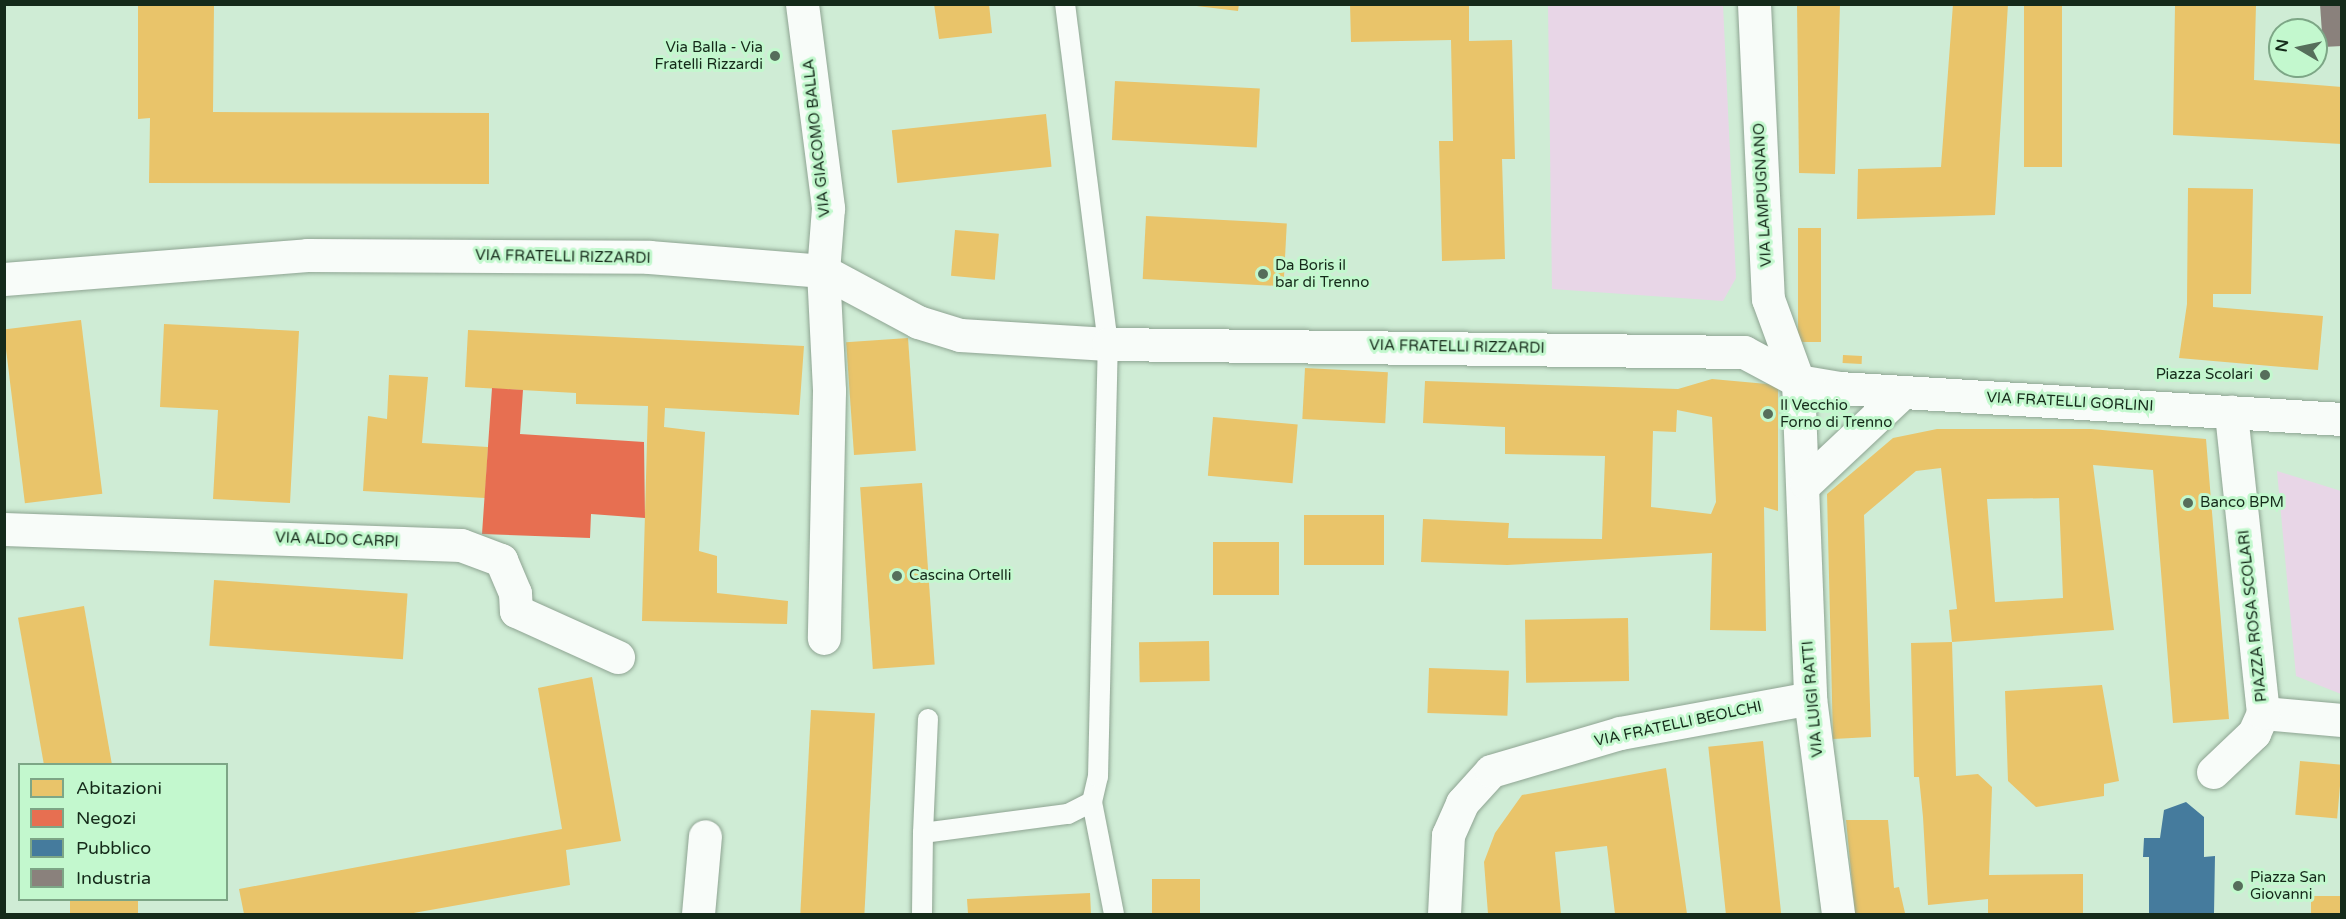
<!DOCTYPE html>
<html>
<head>
<meta charset="utf-8">
<style>
  body { margin:0 }
  #map { position:relative; width:2346px; height:919px; overflow:hidden; background:#cfecd5; font-family:"Varela Round",sans-serif }
  div>[style] { position:absolute }
  [style*='--x'] { left:calc(var(--x)*1px); top:calc(var(--y)*1px); width:calc(var(--w)*1px); rotate:calc(var(--a)*1deg) }
  .green>* { inset:0; background:#e8d6e7 }
  .homes>* { inset:0; background:#e9c46a; transform-origin:0 0 }
  .shops>* { inset:0; background:#e76f51 }
  .public>* { inset:0; background:#457b9d }
  .industry>* { inset:0; background:#8a817c }
  .roads { filter:drop-shadow(0 0 2px #8ea492) drop-shadow(0 0 2px #8ea492) }
  .lane>* { height:20px; margin:-10px; padding:0 10px; transform-origin:10px; border-radius:10px; background:#f8fcf9 }
  .street>* { height:33px; margin:-16.5px; padding:0 16.5px; transform-origin:16.5px; border-radius:16.5px; background:#f8fcf9 }
  .secondary>* { height:33px; margin:-16.5px; padding:0 16.5px; transform-origin:16.5px; border-radius:16.5px; background:#f8fcf9 }
  .dots>* { width:16px; height:16px; translate:-50% -50%; box-sizing:border-box; border:3px solid #c3f8ce; border-radius:50% }
  span { translate:-50% -50%; white-space:nowrap; text-align:center; line-height:1.15; -webkit-text-stroke:6px #c3f8ce; paint-order:stroke }
  .poi-label { font-size:15px; color:#152a1a }
  .right { translate:-100% -50%; text-align:right }
  .left { translate:0 -50%; text-align:left }
  .street-label { font-size:15px; color:#152a1a }
  .frame { position:absolute; inset:0; border:6px solid #152a1a; pointer-events:none }
  .legend { position:absolute; left:18px; top:763px; width:210px; height:138px; box-sizing:border-box; background:#c3f8ce; border:2px solid #7da686; margin:0; padding:8px 10px; list-style:none; font-size:18px; color:#152a1a }
  .legend li { display:flex; align-items:center; gap:12px; height:30px }
  .legend b { width:30px; border:2px solid #7da686 }
  .north { position:absolute; left:2268px; top:18px; width:60px; height:60px; box-sizing:border-box; background:#c3f8ce; border:2px solid #7da686; border-radius:50%; rotate:279deg; font-size:16px; font-weight:700; line-height:24px; text-align:center; color:#152a1a }
  .north::after { content:''; display:block; margin:auto; width:21px; height:27px; background:#566e5b; clip-path:polygon(50% 0,100% 100%,50% 72%,0 100%) }
</style>
</head>
<body>
<div id="map">
  <div class="green">
    <div style="clip-path:polygon(1548px 5px,1723px 5px,1736px 278px,1723px 301px,1552px 289px)"></div>
    <div style="clip-path:polygon(2277px 471px,2341px 491px,2341px 694px,2296px 676px)"></div>
  </div>
  <div class="homes">
    <div style="clip-path:polygon(934px 4px,989px 4px,992px 33px,939px 39px)"></div>
    <div style="clip-path:polygon(1180px 4px,1239px 4px,1238px 11px)"></div>
    <div style="clip-path:polygon(1350px 4px,1469px 4px,1469px 41px,1512px 40px,1515px 159px,1502px 159px,1505px 259px,1442px 261px,1439px 141px,1453px 141px,1451px 40px,1351px 42px)"></div>
    <div style="clip-path:polygon(1797px 4px,1840px 4px,1835px 174px,1799px 173px)"></div>
    <div style="clip-path:polygon(1953px 4px,2008px 4px,1995px 215px,1857px 219px,1858px 169px,1941px 167px)"></div>
    <div style="left:2024px;top:4px;width:38px;height:163px"></div>
    <div style="clip-path:polygon(138px 5px,214px 5px,213px 112px,489px 113px,489px 184px,149px 183px,150px 118px,138px 119px)"></div>
    <div style="clip-path:polygon(2175px 5px,2256px 5px,2254px 80px,2342px 87px,2342px 144px,2173px 135px)"></div>
    <div style="left:1115px;top:81px;width:145px;height:59px;rotate:3deg"></div>
    <div style="left:1046px;top:114px;width:53px;height:155px;rotate:84deg"></div>
    <div style="clip-path:polygon(2188px 188px,2253px 189px,2251px 294px,2213px 294px,2213px 307px,2323px 316px,2318px 370px,2179px 358px,2187px 304px)"></div>
    <div style="left:1146px;top:216px;width:141px;height:63px;rotate:3deg"></div>
    <div style="left:1798px;top:228px;width:23px;height:114px"></div>
    <div style="left:955px;top:230px;width:44px;height:46px;rotate:5deg"></div>
    <div style="left:81px;top:320px;width:175px;height:78px;rotate:83deg"></div>
    <div style="clip-path:polygon(164px 324px,299px 331px,290px 503px,213px 499px,218px 410px,160px 407px)"></div>
    <div style="clip-path:polygon(468px 330px,804px 346px,799px 415px,665px 408px,664px 427px,705px 432px,699px 551px,717px 556px,717px 593px,788px 601px,787px 624px,642px 621px,648px 406px,576px 404px,576px 393px,465px 387px)"></div>
    <div style="left:908px;top:338px;width:113px;height:62px;rotate:86deg"></div>
    <div style="left:1843px;top:355px;width:19px;height:8px;rotate:3deg"></div>
    <div style="left:1305px;top:368px;width:83px;height:51px;rotate:3deg"></div>
    <div style="clip-path:polygon(389px 375px,428px 377px,422px 443px,488px 447px,485px 498px,363px 491px,368px 416px,387px 419px)"></div>
    <div style="clip-path:polygon(evenodd,1712px 379px,1778px 385px,1778px 511px,1764px 507px,1766px 631px,1710px 630px,1712px 553px,1507px 565px,1421px 562px,1423px 519px,1509px 523px,1508px 538px,1602px 539px,1605px 456px,1505px 454px,1505px 427px,1423px 423px,1425px 381px,1678px 389px,1712px 379px,1677px 410px,1712px 417px,1716px 502px,1711px 514px,1651px 507px,1653px 431px,1676px 432px,1677px 410px)"></div>
    <div style="left:1213px;top:417px;width:85px;height:59px;rotate:5deg"></div>
    <div style="clip-path:polygon(evenodd,1937px 429px,2091px 429px,2206px 439px,2229px 719px,2173px 723px,2153px 470px,2093px 465px,2114px 630px,1952px 642px,1956px 776px,1978px 774px,1992px 787px,1989px 875px,2083px 874px,2083px 914px,1988px 914px,1988px 899px,1928px 905px,1923px 817px,1919px 777px,1914px 777px,1911px 643px,1952px 642px,1949px 610px,1957px 609px,1941px 468px,1916px 471px,1864px 515px,1871px 737px,1833px 739px,1827px 494px,1893px 438px,1937px 429px,2059px 498px,2063px 598px,1995px 602px,1987px 499px,2059px 498px)"></div>
    <div style="left:922px;top:483px;width:182px;height:62px;rotate:86deg"></div>
    <div style="left:1304px;top:515px;width:80px;height:50px"></div>
    <div style="left:1213px;top:542px;width:66px;height:53px"></div>
    <div style="left:214px;top:580px;width:194px;height:66px;rotate:4deg"></div>
    <div style="left:84px;top:606px;width:161px;height:67px;rotate:80deg"></div>
    <div style="left:1628px;top:618px;width:63px;height:103px;rotate:89deg"></div>
    <div style="left:1209px;top:641px;width:40px;height:70px;rotate:89deg"></div>
    <div style="left:1429px;top:668px;width:80px;height:45px;rotate:2deg"></div>
    <div style="clip-path:polygon(592px 677px,621px 841px,566px 850px,570px 885px,408px 914px,244px 914px,239px 889px,562px 829px,538px 688px)"></div>
    <div style="clip-path:polygon(2102px 685px,2119px 781px,2104px 784px,2104px 796px,2036px 807px,2008px 781px,2005px 691px)"></div>
    <div style="left:811px;top:710px;width:64px;height:204px;rotate:3deg"></div>
    <div style="left:1763px;top:741px;width:174px;height:55px;rotate:84deg"></div>
    <div style="left:2300px;top:761px;width:42px;height:54px;rotate:5deg"></div>
    <div style="clip-path:polygon(1666px 768px,1687px 914px,1615px 914px,1607px 846px,1555px 852px,1561px 914px,1488px 914px,1484px 862px,1495px 833px,1522px 795px)"></div>
    <div style="clip-path:polygon(1846px 820px,1888px 820px,1894px 888px,1899px 887px,1905px 913px,1855px 914px)"></div>
    <div style="left:1152px;top:879px;width:48px;height:35px"></div>
    <div style="clip-path:polygon(1090px 893px,1091px 914px,968px 914px,967px 899px)"></div>
    <div style="left:2342px;top:896px;width:18px;height:31px;rotate:90deg"></div>
    <div style="left:70px;top:900px;width:68px;height:14px"></div>
  </div>
  <div class="shops">
    <div style="clip-path:polygon(492px 388px,523px 390px,520px 434px,644px 442px,645px 518px,591px 514px,590px 538px,482px 534px)"></div>
  </div>
  <div class="public">
    <div style="clip-path:polygon(2186px 802px,2204px 817px,2204px 857px,2215px 856px,2214px 914px,2149px 914px,2149px 857px,2143px 857px,2144px 838px,2160px 838px,2164px 810px)"></div>
  </div>
  <div class="industry">
    <div style="clip-path:polygon(2320px 4px,2342px 4px,2342px 46px,2323px 47px)"></div>
  </div>
  <div class="roads">
    <div class="lane">
      <div style="--x:1092;--y:802;--w:114;--a:78.9"></div>
      <div style="--x:923;--y:833;--w:114;--a:-87.5"></div>
      <div style="--x:922;--y:914;--w:81;--a:-89.3"></div>
      <div style="--x:923;--y:833;--w:146;--a:-7.5"></div>
      <div style="--x:1068;--y:814;--w:27;--a:-27"></div>
      <div style="--x:1092;--y:802;--w:26;--a:-77"></div>
      <div style="--x:1098;--y:777;--w:433;--a:-88.7"></div>
      <div style="--x:1108;--y:344;--w:343;--a:-97.2"></div>
    </div>
    <div class="street">
      <div style="--x:4;--y:279;--w:304;--a:-4.5"></div>
      <div style="--x:307;--y:255;--w:342;--a:0.3"></div>
      <div style="--x:649;--y:257;--w:175;--a:4.6"></div>
      <div style="--x:823;--y:271;--w:120;--a:87.1"></div>
      <div style="--x:829;--y:391;--w:247;--a:91.2"></div>
      <div style="--x:1798;--y:381;--w:317;--a:87.8"></div>
      <div style="--x:1810;--y:698;--w:218;--a:82.6"></div>
      <div style="--x:1806;--y:483;--w:132;--a:-43.2"></div>
      <div style="--x:4;--y:529;--w:457;--a:2"></div>
      <div style="--x:461;--y:545;--w:43;--a:20.6"></div>
      <div style="--x:501;--y:560;--w:36;--a:67"></div>
      <div style="--x:515;--y:593;--w:18;--a:87"></div>
      <div style="--x:516;--y:611;--w:112;--a:24.3"></div>
      <div style="--x:2263;--y:713;--w:79;--a:5.1"></div>
      <div style="--x:2213;--y:772;--w:57;--a:-43.6"></div>
      <div style="--x:2254;--y:733;--w:22;--a:-66"></div>
      <div style="--x:2263;--y:713;--w:303;--a:-96.1"></div>
      <div style="--x:698;--y:914;--w:78;--a:-84.9"></div>
      <div style="--x:1444;--y:914;--w:79;--a:-87.1"></div>
      <div style="--x:1448;--y:835;--w:35;--a:-66"></div>
      <div style="--x:1462;--y:803;--w:43;--a:-47.8"></div>
      <div style="--x:1491;--y:771;--w:134;--a:-16.4"></div>
      <div style="--x:1620;--y:733;--w:193;--a:-10.4"></div>
    </div>
    <div class="secondary">
      <div style="--x:802;--y:4;--w:206;--a:82.7"></div>
      <div style="--x:828;--y:208;--w:63;--a:94.5"></div>
      <div style="--x:823;--y:271;--w:108;--a:28.2"></div>
      <div style="--x:918;--y:322;--w:44;--a:17.2"></div>
      <div style="--x:960;--y:335;--w:148;--a:3.5"></div>
      <div style="--x:1108;--y:344;--w:636;--a:0.72"></div>
      <div style="--x:1744;--y:352;--w:61;--a:28.2"></div>
      <div style="--x:1798;--y:381;--w:42;--a:9.7"></div>
      <div style="--x:1839;--y:388;--w:504;--a:3.53"></div>
      <div style="--x:1754;--y:4;--w:295;--a:87.3"></div>
      <div style="--x:1768;--y:299;--w:87;--a:69.9"></div>
    </div>
  </div>
  <div class="dots">
    <div style="left:775px;top:56px;background:#566e5b"></div>
    <div style="left:1263px;top:274px;background:#566e5b"></div>
    <div style="left:2265px;top:375px;background:#566e5b"></div>
    <div style="left:1768px;top:414px;background:#566e5b"></div>
    <div style="left:2188px;top:503px;background:#566e5b"></div>
    <div style="left:897px;top:576px;background:#566e5b"></div>
    <div style="left:2238px;top:886px;background:#566e5b"></div>
  </div>
  <div class="poi-label">
    <span class="right" style="left:763px;top:56px">Via Balla - Via<br>Fratelli Rizzardi</span>
    <span class="left" style="left:1275px;top:274px">Da Boris il<br>bar di Trenno</span>
    <span class="right" style="left:2253px;top:375px">Piazza Scolari</span>
    <span class="left" style="left:1780px;top:414px">Il Vecchio<br>Forno di Trenno</span>
    <span class="left" style="left:2200px;top:503px">Banco BPM</span>
    <span class="left" style="left:909px;top:576px">Cascina Ortelli</span>
    <span class="left" style="left:2250px;top:886px">Piazza San<br>Giovanni</span>
  </div>
  <div class="street-label">
    <span style="left:817px;top:138px;rotate:-96deg">VIA GIACOMO BALLA</span>
    <span style="left:1763px;top:195px;rotate:-93deg">VIA LAMPUGNANO</span>
    <span style="left:563px;top:257px;rotate:1deg">VIA FRATELLI RIZZARDI</span>
    <span style="left:1457px;top:347px;rotate:1deg">VIA FRATELLI RIZZARDI</span>
    <span style="left:2070px;top:402px;rotate:3deg">VIA FRATELLI GORLINI</span>
    <span style="left:337px;top:540px;rotate:2deg">VIA ALDO CARPI</span>
    <span style="left:2253px;top:616px;rotate:-96deg">PIAZZA ROSA SCOLARI</span>
    <span style="left:1813px;top:699px;rotate:-95deg">VIA LUIGI RATTI</span>
    <span style="left:1678px;top:724px;rotate:-12deg">VIA FRATELLI BEOLCHI</span>
  </div>
  <div class="frame"></div>
  <ul class="legend">
  <li><b style="height:16px;background:#e9c46a"></b>Abitazioni</li>
  <li><b style="height:16px;background:#e76f51"></b>Negozi</li>
  <li><b style="height:16px;background:#457b9d"></b>Pubblico</li>
  <li><b style="height:16px;background:#8a817c"></b>Industria</li>
  </ul>
  <div class="north">N</div>
</div>
</body>
</html>
